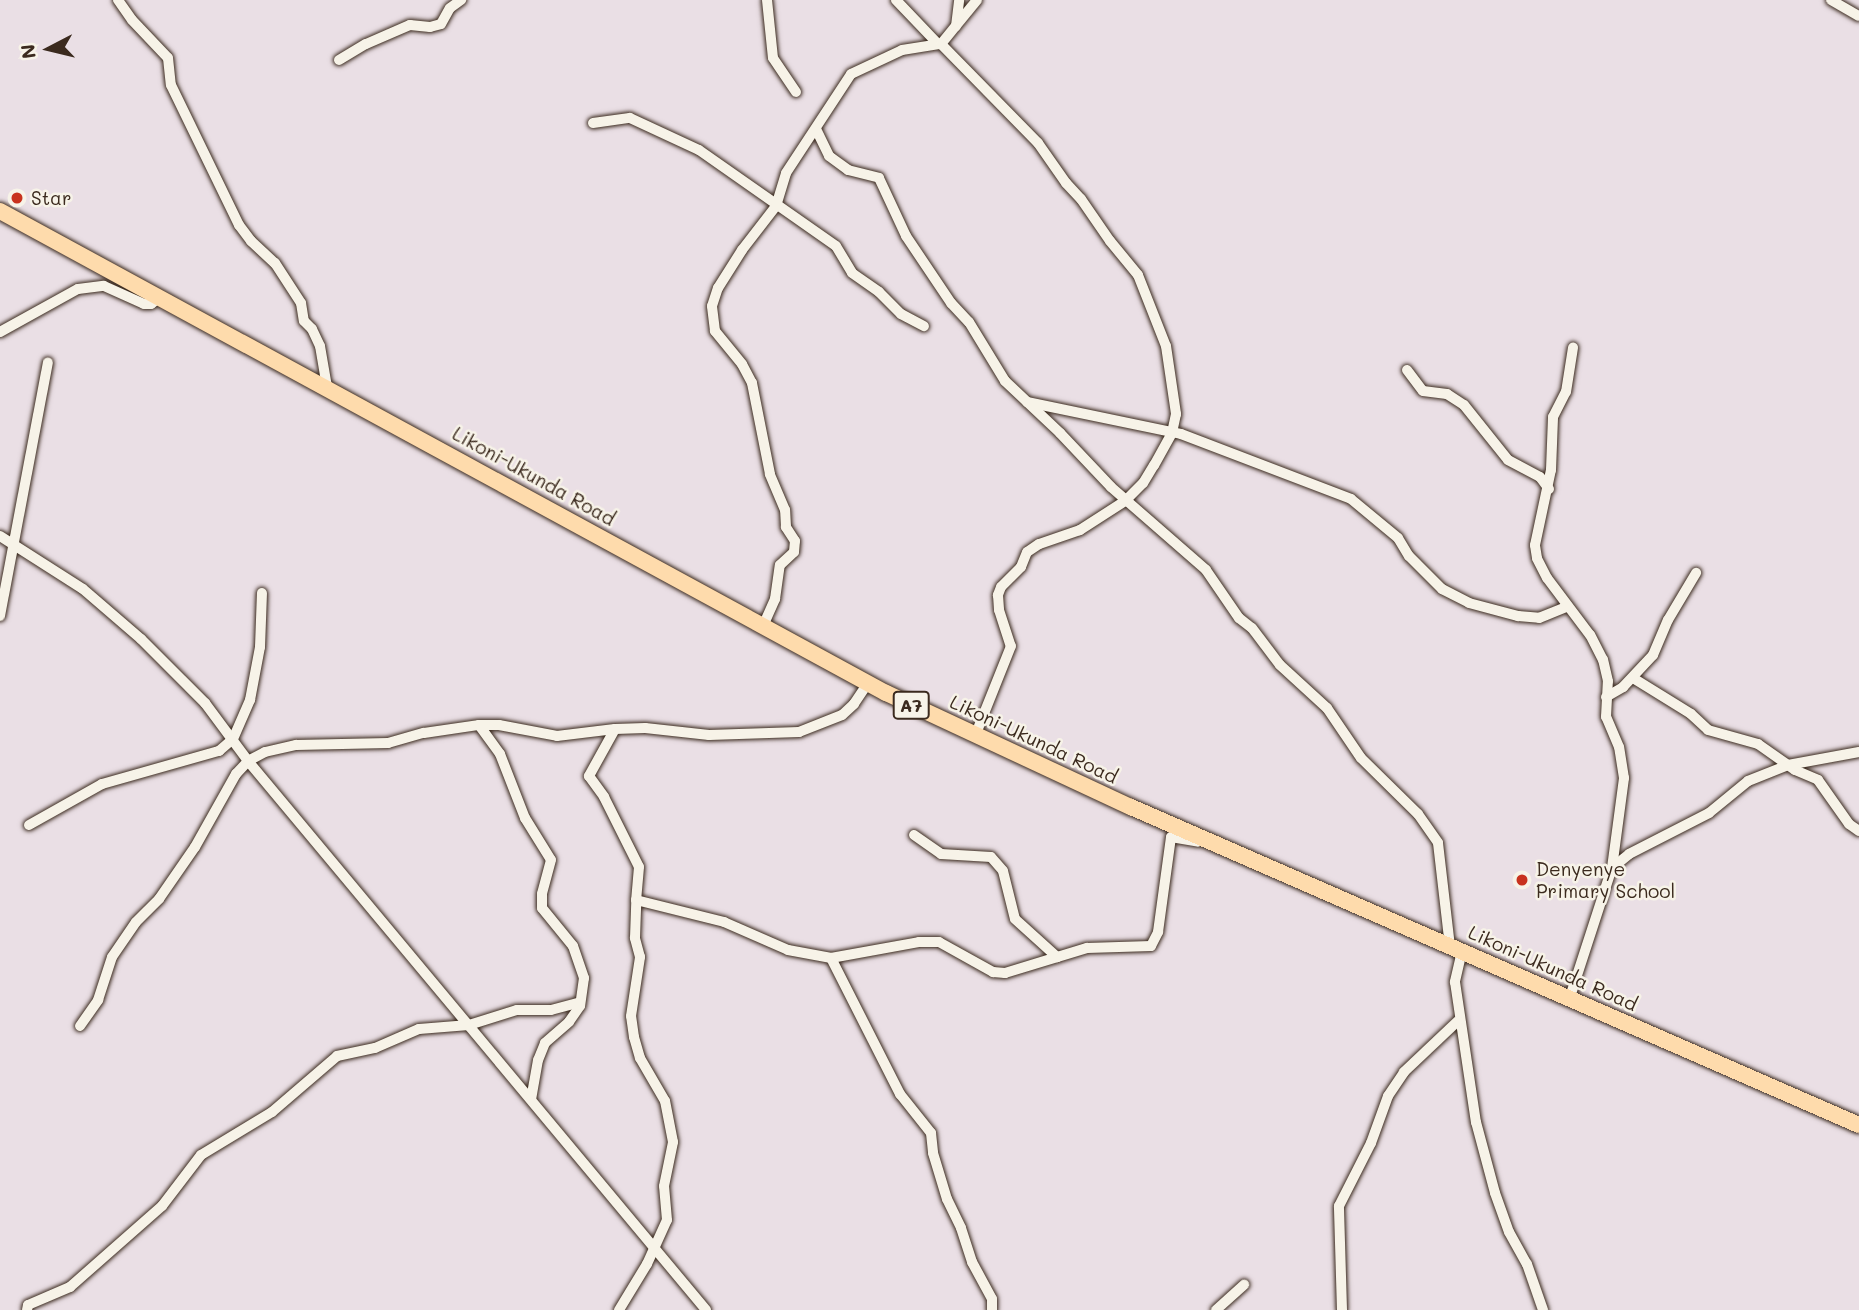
<!DOCTYPE html>
<html>
<head>
<meta charset="utf-8">
<style>
  body { margin:0 }
  #map { position:relative; width:1859px; height:1310px; overflow:hidden; background:#eadfe5; font-family:Mali,sans-serif }
  div>[style] { position:absolute }
  [style*='--x'] { left:calc(var(--x)*1px); top:calc(var(--y)*1px); width:calc(var(--w)*1px); rotate:calc(var(--a)*1deg) }
  .roads { filter:drop-shadow(0 0 2px #3b2a1e) drop-shadow(0 0 2px #3b2a1e) }
  .minor>* { height:10px; margin:-5px; padding:0 5px; transform-origin:5px; border-radius:5px; background:#f7f3e8 }
  .highway>* { height:16px; margin:-8px; padding:0 8px; transform-origin:8px; border-radius:8px; background:#fedbac }
  .dots>* { width:19px; height:19px; translate:-50% -50%; box-sizing:border-box; border:4px solid #f7f3e8; border-radius:50% }
  span { translate:-50% -50%; white-space:nowrap; text-align:center; line-height:1.15; -webkit-text-stroke:5px #f7f3e8; paint-order:stroke }
  .shield-label span { padding:2px 5px; background:#f7f3e8; border:2px solid; border-radius:5px; -webkit-text-stroke-width:0 }
  .shield-label { font-size:18px; color:#3b2a1e; font-weight:700 }
  .poi-label { font-size:19px; color:#3b2a1e }
  .left { translate:0 -50%; text-align:left }
  .street-label { font-size:19px; color:#3b2a1e }
  .north { position:absolute; left:14px; top:14px; width:70px; height:70px; -webkit-text-stroke:5px #f7f3e8; paint-order:stroke; rotate:263deg; font-size:19px; font-weight:700; line-height:28px; text-align:center; color:#3b2a1e }
  .north::after { content:''; display:block; margin:auto; width:24px; height:32px; background:#3b2a1e; clip-path:polygon(50% 0,100% 100%,50% 72%,0 100%) }
</style>
</head>
<body>
<div id="map">
  <div class="roads">
    <div class="minor">
      <div style="--x:118;--y:0;--w:24;--a:55"></div>
      <div style="--x:132;--y:20;--w:52;--a:46.5"></div>
      <div style="--x:168;--y:58;--w:27;--a:84"></div>
      <div style="--x:171;--y:85;--w:156;--a:64.1"></div>
      <div style="--x:239;--y:225;--w:20;--a:53"></div>
      <div style="--x:251;--y:241;--w:33;--a:43"></div>
      <div style="--x:275;--y:263;--w:48;--a:57"></div>
      <div style="--x:301;--y:303;--w:18;--a:81"></div>
      <div style="--x:304;--y:321;--w:11;--a:45"></div>
      <div style="--x:312;--y:329;--w:19;--a:65"></div>
      <div style="--x:320;--y:346;--w:42;--a:80.3"></div>
      <div style="--x:767;--y:0;--w:58;--a:84.1"></div>
      <div style="--x:773;--y:58;--w:41;--a:55.9"></div>
      <div style="--x:896;--y:0;--w:61;--a:46.3"></div>
      <div style="--x:1831;--y:0;--w:32;--a:30"></div>
      <div style="--x:956;--y:26;--w:26;--a:-83"></div>
      <div style="--x:941;--y:44;--w:139;--a:45.6"></div>
      <div style="--x:1038;--y:143;--w:49;--a:55"></div>
      <div style="--x:1066;--y:183;--w:22;--a:47"></div>
      <div style="--x:1081;--y:199;--w:51;--a:55.4"></div>
      <div style="--x:1110;--y:241;--w:44;--a:50.5"></div>
      <div style="--x:1138;--y:275;--w:76;--a:68.5"></div>
      <div style="--x:1166;--y:346;--w:69;--a:81.6"></div>
      <div style="--x:1176;--y:414;--w:19;--a:102"></div>
      <div style="--x:1172;--y:433;--w:37;--a:119"></div>
      <div style="--x:1154;--y:465;--w:21;--a:121"></div>
      <div style="--x:1143;--y:483;--w:25;--a:135"></div>
      <div style="--x:1125;--y:501;--w:54;--a:147.2"></div>
      <div style="--x:1080;--y:530;--w:43;--a:161.1"></div>
      <div style="--x:1039;--y:544;--w:14;--a:146"></div>
      <div style="--x:1027;--y:552;--w:16;--a:112"></div>
      <div style="--x:1021;--y:567;--w:28;--a:135"></div>
      <div style="--x:1001;--y:587;--w:9;--a:111"></div>
      <div style="--x:998;--y:595;--w:15;--a:86"></div>
      <div style="--x:999;--y:610;--w:38;--a:72"></div>
      <div style="--x:1011;--y:646;--w:97;--a:111.8"></div>
      <div style="--x:339;--y:60;--w:31;--a:-31"></div>
      <div style="--x:366;--y:44;--w:48;--a:-23.4"></div>
      <div style="--x:410;--y:25;--w:20;--a:6"></div>
      <div style="--x:430;--y:27;--w:11;--a:-15"></div>
      <div style="--x:441;--y:24;--w:18;--a:-61"></div>
      <div style="--x:450;--y:8;--w:14;--a:-36"></div>
      <div style="--x:593;--y:123;--w:37;--a:-8"></div>
      <div style="--x:630;--y:118;--w:76;--a:24.9"></div>
      <div style="--x:699;--y:150;--w:167;--a:35"></div>
      <div style="--x:836;--y:246;--w:31;--a:59"></div>
      <div style="--x:852;--y:273;--w:33;--a:35"></div>
      <div style="--x:879;--y:292;--w:31;--a:45"></div>
      <div style="--x:901;--y:314;--w:26;--a:28"></div>
      <div style="--x:816;--y:129;--w:30;--a:64"></div>
      <div style="--x:829;--y:156;--w:24;--a:36"></div>
      <div style="--x:848;--y:170;--w:32;--a:14"></div>
      <div style="--x:879;--y:178;--w:64;--a:65"></div>
      <div style="--x:906;--y:236;--w:81;--a:56.1"></div>
      <div style="--x:951;--y:303;--w:26;--a:47"></div>
      <div style="--x:969;--y:322;--w:69;--a:58.6"></div>
      <div style="--x:1005;--y:381;--w:76;--a:43.4"></div>
      <div style="--x:1060;--y:433;--w:74;--a:46.6"></div>
      <div style="--x:1111;--y:487;--w:126;--a:41.1"></div>
      <div style="--x:1206;--y:570;--w:58;--a:55.5"></div>
      <div style="--x:1239;--y:618;--w:16;--a:38"></div>
      <div style="--x:1252;--y:628;--w:46;--a:52.9"></div>
      <div style="--x:1280;--y:665;--w:64;--a:42.5"></div>
      <div style="--x:1327;--y:708;--w:60;--a:55.8"></div>
      <div style="--x:1361;--y:758;--w:80;--a:44.5"></div>
      <div style="--x:1418;--y:814;--w:35;--a:55"></div>
      <div style="--x:1438;--y:843;--w:104;--a:83.4"></div>
      <div style="--x:0;--y:332;--w:89;--a:-28.9"></div>
      <div style="--x:78;--y:289;--w:26;--a:-7"></div>
      <div style="--x:104;--y:286;--w:44;--a:24.2"></div>
      <div style="--x:144;--y:304;--w:7;--a:0"></div>
      <div style="--x:151;--y:304;--w:11;--a:-38"></div>
      <div style="--x:1407;--y:370;--w:26;--a:53"></div>
      <div style="--x:1423;--y:391;--w:24;--a:7"></div>
      <div style="--x:1447;--y:394;--w:20;--a:33"></div>
      <div style="--x:1464;--y:405;--w:70;--a:51.3"></div>
      <div style="--x:1508;--y:460;--w:36;--a:28"></div>
      <div style="--x:1540;--y:477;--w:15;--a:53"></div>
      <div style="--x:1027;--y:402;--w:157;--a:11.7"></div>
      <div style="--x:1181;--y:434;--w:182;--a:20.9"></div>
      <div style="--x:1351;--y:499;--w:61;--a:39.7"></div>
      <div style="--x:1398;--y:538;--w:21;--a:59"></div>
      <div style="--x:1409;--y:556;--w:47;--a:45"></div>
      <div style="--x:1442;--y:589;--w:30;--a:27"></div>
      <div style="--x:1469;--y:603;--w:51;--a:14.9"></div>
      <div style="--x:1518;--y:616;--w:21;--a:5"></div>
      <div style="--x:1539;--y:618;--w:31;--a:-22"></div>
      <div style="--x:0;--y:536;--w:98;--a:32.6"></div>
      <div style="--x:83;--y:589;--w:77;--a:40.8"></div>
      <div style="--x:141;--y:639;--w:91;--a:45"></div>
      <div style="--x:205;--y:703;--w:72;--a:53.4"></div>
      <div style="--x:248;--y:761;--w:715;--a:50.16"></div>
      <div style="--x:0;--y:616;--w:258;--a:-79.3"></div>
      <div style="--x:763;--y:626;--w:30;--a:-66"></div>
      <div style="--x:775;--y:599;--w:34;--a:-82"></div>
      <div style="--x:780;--y:565;--w:19;--a:-43"></div>
      <div style="--x:794;--y:552;--w:11;--a:-85"></div>
      <div style="--x:795;--y:541;--w:17;--a:-123"></div>
      <div style="--x:786;--y:527;--w:17;--a:-93"></div>
      <div style="--x:785;--y:510;--w:39;--a:-113"></div>
      <div style="--x:770;--y:474;--w:93;--a:-101.2"></div>
      <div style="--x:752;--y:383;--w:21;--a:-118"></div>
      <div style="--x:742;--y:364;--w:43;--a:-129.3"></div>
      <div style="--x:715;--y:331;--w:25;--a:-97"></div>
      <div style="--x:712;--y:306;--w:19;--a:-72"></div>
      <div style="--x:718;--y:288;--w:45;--a:-57.7"></div>
      <div style="--x:742;--y:250;--w:56;--a:-52.3"></div>
      <div style="--x:776;--y:206;--w:34;--a:-73"></div>
      <div style="--x:786;--y:173;--w:118;--a:-56.7"></div>
      <div style="--x:851;--y:74;--w:56;--a:-25.2"></div>
      <div style="--x:902;--y:50;--w:39;--a:-9"></div>
      <div style="--x:941;--y:44;--w:57;--a:-50.7"></div>
      <div style="--x:1633;--y:678;--w:68;--a:31.8"></div>
      <div style="--x:1691;--y:714;--w:23;--a:43"></div>
      <div style="--x:1708;--y:730;--w:52;--a:15.6"></div>
      <div style="--x:1758;--y:744;--w:45;--a:35.1"></div>
      <div style="--x:1795;--y:770;--w:25;--a:23"></div>
      <div style="--x:1818;--y:780;--w:54;--a:54.8"></div>
      <div style="--x:1849;--y:824;--w:12;--a:35"></div>
      <div style="--x:868;--y:683;--w:25;--a:124"></div>
      <div style="--x:854;--y:704;--w:16;--a:137"></div>
      <div style="--x:842;--y:715;--w:46;--a:158.4"></div>
      <div style="--x:799;--y:732;--w:90;--a:178.1"></div>
      <div style="--x:709;--y:735;--w:64;--a:-173.8"></div>
      <div style="--x:645;--y:728;--w:30;--a:178"></div>
      <div style="--x:615;--y:729;--w:54;--a:119"></div>
      <div style="--x:589;--y:776;--w:26;--a:54"></div>
      <div style="--x:604;--y:797;--w:78;--a:63.4"></div>
      <div style="--x:639;--y:867;--w:33;--a:95"></div>
      <div style="--x:636;--y:900;--w:91;--a:14"></div>
      <div style="--x:724;--y:922;--w:70;--a:23.6"></div>
      <div style="--x:788;--y:950;--w:44;--a:10.5"></div>
      <div style="--x:831;--y:958;--w:153;--a:63.1"></div>
      <div style="--x:900;--y:1094;--w:50;--a:51.5"></div>
      <div style="--x:931;--y:1133;--w:20;--a:84"></div>
      <div style="--x:933;--y:1153;--w:48;--a:73.1"></div>
      <div style="--x:947;--y:1199;--w:32;--a:64"></div>
      <div style="--x:961;--y:1228;--w:36;--a:72"></div>
      <div style="--x:972;--y:1262;--w:42;--a:61.6"></div>
      <div style="--x:992;--y:1299;--w:11;--a:90"></div>
      <div style="--x:1606;--y:697;--w:20;--a:-30"></div>
      <div style="--x:1623;--y:687;--w:44;--a:-46.8"></div>
      <div style="--x:1653;--y:655;--w:38;--a:-67"></div>
      <div style="--x:1668;--y:620;--w:55;--a:-59.2"></div>
      <div style="--x:479;--y:725;--w:36;--a:54"></div>
      <div style="--x:500;--y:754;--w:69;--a:68.7"></div>
      <div style="--x:525;--y:818;--w:49;--a:58.2"></div>
      <div style="--x:551;--y:860;--w:35;--a:105"></div>
      <div style="--x:542;--y:894;--w:14;--a:90"></div>
      <div style="--x:542;--y:908;--w:49;--a:50.8"></div>
      <div style="--x:573;--y:946;--w:34;--a:71"></div>
      <div style="--x:584;--y:978;--w:28;--a:98"></div>
      <div style="--x:580;--y:1006;--w:19;--a:125"></div>
      <div style="--x:569;--y:1022;--w:32;--a:139"></div>
      <div style="--x:545;--y:1043;--w:18;--a:112"></div>
      <div style="--x:538;--y:1060;--w:39;--a:100"></div>
      <div style="--x:29;--y:825;--w:84;--a:-29.3"></div>
      <div style="--x:102;--y:784;--w:122;--a:-15.8"></div>
      <div style="--x:219;--y:751;--w:18;--a:-41"></div>
      <div style="--x:233;--y:739;--w:43;--a:-66.4"></div>
      <div style="--x:250;--y:700;--w:54;--a:-79.3"></div>
      <div style="--x:260;--y:647;--w:54;--a:-87.9"></div>
      <div style="--x:914;--y:835;--w:33;--a:35"></div>
      <div style="--x:941;--y:854;--w:50;--a:3.4"></div>
      <div style="--x:991;--y:857;--w:18;--a:49"></div>
      <div style="--x:1003;--y:871;--w:49;--a:76"></div>
      <div style="--x:1015;--y:919;--w:57;--a:42.1"></div>
      <div style="--x:1612;--y:868;--w:22;--a:-39"></div>
      <div style="--x:1629;--y:854;--w:90;--a:-27.1"></div>
      <div style="--x:1709;--y:813;--w:50;--a:-39.4"></div>
      <div style="--x:1748;--y:781;--w:43;--a:-21.8"></div>
      <div style="--x:1788;--y:765;--w:72;--a:-10.4"></div>
      <div style="--x:1462;--y:951;--w:32;--a:103"></div>
      <div style="--x:1455;--y:982;--w:142;--a:81.5"></div>
      <div style="--x:1476;--y:1122;--w:73;--a:75"></div>
      <div style="--x:1495;--y:1193;--w:41;--a:70.3"></div>
      <div style="--x:1509;--y:1232;--w:37;--a:61"></div>
      <div style="--x:1527;--y:1264;--w:49;--a:70.8"></div>
      <div style="--x:831;--y:958;--w:89;--a:-10.3"></div>
      <div style="--x:919;--y:942;--w:20;--a:0"></div>
      <div style="--x:939;--y:942;--w:62;--a:29.1"></div>
      <div style="--x:993;--y:972;--w:12;--a:5"></div>
      <div style="--x:1005;--y:973;--w:86;--a:-17"></div>
      <div style="--x:1087;--y:948;--w:64;--a:-1.8"></div>
      <div style="--x:1151;--y:946;--w:16;--a:-63"></div>
      <div style="--x:1158;--y:932;--w:96;--a:-82.2"></div>
      <div style="--x:1171;--y:837;--w:27;--a:10"></div>
      <div style="--x:1570;--y:997;--w:136;--a:-72"></div>
      <div style="--x:1612;--y:868;--w:91;--a:-82.4"></div>
      <div style="--x:1624;--y:778;--w:31;--a:-99"></div>
      <div style="--x:1619;--y:747;--w:33;--a:-113"></div>
      <div style="--x:1606;--y:717;--w:36;--a:-87"></div>
      <div style="--x:1608;--y:681;--w:22;--a:-103"></div>
      <div style="--x:1603;--y:660;--w:28;--a:-117"></div>
      <div style="--x:1590;--y:635;--w:71;--a:-127"></div>
      <div style="--x:1547;--y:578;--w:22;--a:-117"></div>
      <div style="--x:1537;--y:558;--w:13;--a:-99"></div>
      <div style="--x:1535;--y:545;--w:77;--a:-78"></div>
      <div style="--x:1551;--y:470;--w:53;--a:-87.8"></div>
      <div style="--x:1553;--y:417;--w:28;--a:-63"></div>
      <div style="--x:1566;--y:392;--w:45;--a:-81"></div>
      <div style="--x:80;--y:1026;--w:32;--a:-55"></div>
      <div style="--x:98;--y:1000;--w:45;--a:-72"></div>
      <div style="--x:112;--y:957;--w:42;--a:-55.6"></div>
      <div style="--x:136;--y:922;--w:33;--a:-45"></div>
      <div style="--x:159;--y:899;--w:63;--a:-55.3"></div>
      <div style="--x:195;--y:847;--w:84;--a:-60.7"></div>
      <div style="--x:236;--y:774;--w:18;--a:-47"></div>
      <div style="--x:248;--y:761;--w:19;--a:-28"></div>
      <div style="--x:265;--y:752;--w:32;--a:-13"></div>
      <div style="--x:296;--y:745;--w:92;--a:-1.2"></div>
      <div style="--x:388;--y:743;--w:37;--a:-16"></div>
      <div style="--x:424;--y:733;--w:56;--a:-8.3"></div>
      <div style="--x:479;--y:725;--w:20;--a:0"></div>
      <div style="--x:499;--y:725;--w:59;--a:10.7"></div>
      <div style="--x:557;--y:736;--w:58;--a:-6.9"></div>
      <div style="--x:27;--y:1310;--w:5;--a:-79"></div>
      <div style="--x:28;--y:1305;--w:46;--a:-23.2"></div>
      <div style="--x:70;--y:1287;--w:123;--a:-41.4"></div>
      <div style="--x:162;--y:1206;--w:64;--a:-52.6"></div>
      <div style="--x:201;--y:1155;--w:83;--a:-31.2"></div>
      <div style="--x:272;--y:1112;--w:86;--a:-40.7"></div>
      <div style="--x:337;--y:1056;--w:39;--a:-12"></div>
      <div style="--x:375;--y:1048;--w:48;--a:-23.4"></div>
      <div style="--x:419;--y:1029;--w:50;--a:-4.6"></div>
      <div style="--x:469;--y:1025;--w:50;--a:-17.4"></div>
      <div style="--x:517;--y:1010;--w:34;--a:0"></div>
      <div style="--x:551;--y:1010;--w:30;--a:-15"></div>
      <div style="--x:619;--y:1310;--w:54;--a:-58.7"></div>
      <div style="--x:647;--y:1264;--w:48;--a:-65.6"></div>
      <div style="--x:667;--y:1220;--w:34;--a:-95"></div>
      <div style="--x:664;--y:1186;--w:45;--a:-78.4"></div>
      <div style="--x:673;--y:1142;--w:42;--a:-101"></div>
      <div style="--x:665;--y:1101;--w:50;--a:-120.2"></div>
      <div style="--x:640;--y:1058;--w:22;--a:-106"></div>
      <div style="--x:634;--y:1037;--w:21;--a:-98"></div>
      <div style="--x:631;--y:1016;--w:60;--a:-81.3"></div>
      <div style="--x:640;--y:957;--w:20;--a:-105"></div>
      <div style="--x:635;--y:938;--w:38;--a:-88"></div>
      <div style="--x:1216;--y:1310;--w:38;--a:-42"></div>
      <div style="--x:1342;--y:1310;--w:104;--a:-91.7"></div>
      <div style="--x:1339;--y:1206;--w:71;--a:-63.1"></div>
      <div style="--x:1371;--y:1143;--w:50;--a:-70.1"></div>
      <div style="--x:1388;--y:1096;--w:29;--a:-56"></div>
      <div style="--x:1404;--y:1072;--w:74;--a:-43.4"></div>
    </div>
    <div class="highway">
      <div style="--x:0;--y:211;--w:1009;--a:28.55"></div>
      <div style="--x:886;--y:693;--w:270;--a:25"></div>
      <div style="--x:1131;--y:807;--w:794;--a:23.6"></div>
    </div>
  </div>
  <div class="dots">
    <div style="left:17px;top:198px;background:#c8321e"></div>
    <div style="left:1522px;top:880px;background:#c8321e"></div>
  </div>
  <div class="shield-label">
    <span style="left:911px;top:705px">A7</span>
  </div>
  <div class="poi-label">
    <span class="left" style="left:31px;top:198px">Star</span>
    <span class="left" style="left:1536px;top:880px">Denyenye<br>Primary School</span>
  </div>
  <div class="street-label">
    <span style="left:534px;top:476px;rotate:29deg">Likoni-Ukunda Road</span>
    <span style="left:1034px;top:739px;rotate:25deg">Likoni-Ukunda Road</span>
    <span style="left:1553px;top:968px;rotate:24deg">Likoni-Ukunda Road</span>
  </div>
  <div class="north">N</div>
</div>
</body>
</html>
